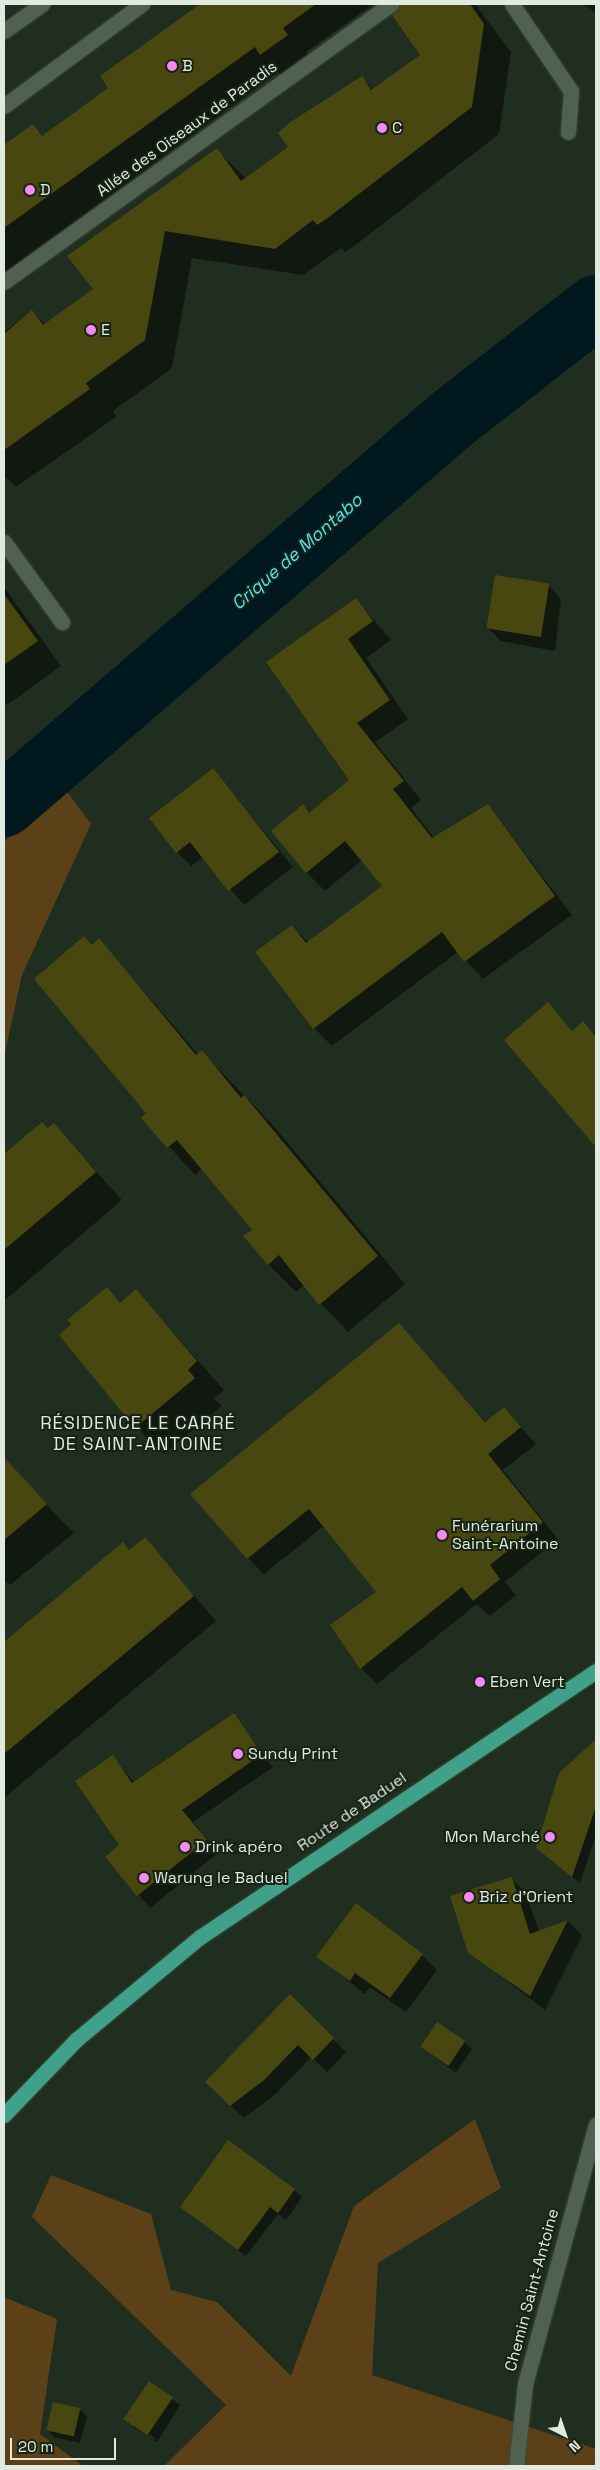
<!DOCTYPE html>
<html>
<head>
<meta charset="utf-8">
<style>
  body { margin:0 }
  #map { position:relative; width:600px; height:2470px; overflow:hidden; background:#202e1f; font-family:"Space Grotesk",sans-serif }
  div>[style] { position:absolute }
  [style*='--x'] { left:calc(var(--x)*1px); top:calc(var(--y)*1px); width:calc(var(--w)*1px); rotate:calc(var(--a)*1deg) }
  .green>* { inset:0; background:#5c4017 }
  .shadow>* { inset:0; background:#0007 }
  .river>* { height:64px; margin:-32px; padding:0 32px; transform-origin:32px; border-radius:32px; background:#00181e }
  .building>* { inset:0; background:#484710; transform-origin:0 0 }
  .roads { filter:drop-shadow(0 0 1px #3d493c) drop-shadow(0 0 1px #3d493c) }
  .minor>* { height:15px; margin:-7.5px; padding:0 7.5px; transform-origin:7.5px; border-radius:7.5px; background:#516150 }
  .major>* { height:15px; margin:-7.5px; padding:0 7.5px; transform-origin:7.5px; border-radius:7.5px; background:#40a18a }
  .dots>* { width:14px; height:14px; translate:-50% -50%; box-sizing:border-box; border:2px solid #162415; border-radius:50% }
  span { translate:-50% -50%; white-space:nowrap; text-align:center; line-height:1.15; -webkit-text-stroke:4px #162415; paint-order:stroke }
  .poi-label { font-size:16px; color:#e1eae0 }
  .left { translate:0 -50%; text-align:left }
  .right { translate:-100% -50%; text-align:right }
  .street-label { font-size:16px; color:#e1eae0 }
  .water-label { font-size:18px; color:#57e0fa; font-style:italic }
  .neighbourhood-label { font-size:18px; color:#e1eae0; letter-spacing:1px }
  .frame { position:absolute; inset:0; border:5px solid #e1eae0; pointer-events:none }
  .north { position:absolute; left:540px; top:2410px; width:50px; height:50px; -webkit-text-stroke:4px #162415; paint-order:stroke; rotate:139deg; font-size:14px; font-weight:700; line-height:20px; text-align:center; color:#e1eae0 }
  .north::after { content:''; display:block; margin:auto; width:18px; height:22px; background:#e1eae0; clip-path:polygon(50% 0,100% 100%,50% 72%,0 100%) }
  .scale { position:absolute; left:10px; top:2438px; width:106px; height:22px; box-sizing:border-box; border:2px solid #e1eae0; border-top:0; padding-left:6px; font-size:15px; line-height:18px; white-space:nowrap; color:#e1eae0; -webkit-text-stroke:4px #162415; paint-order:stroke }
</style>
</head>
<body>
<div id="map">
  <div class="green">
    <div style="clip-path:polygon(65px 789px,91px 824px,22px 975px,4px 1057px,4px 842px)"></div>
    <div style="clip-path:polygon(475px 2119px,501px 2188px,378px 2263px,372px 2375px,596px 2449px,596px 2466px,164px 2466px,226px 2405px,32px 2217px,51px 2175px,151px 2214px,171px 2290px,217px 2302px,291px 2376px,354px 2206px)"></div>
    <div style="clip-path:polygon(4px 2297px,57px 2319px,40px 2434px,83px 2466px,4px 2466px)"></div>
  </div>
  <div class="shadow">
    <div style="clip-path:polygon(202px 4px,374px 4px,306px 52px,311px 59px,285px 78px,278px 72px,4px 273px,4px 147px,32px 126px,43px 137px,110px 88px,102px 77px)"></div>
    <div style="clip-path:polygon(422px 4px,475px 4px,511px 52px,499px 134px,357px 244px,345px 252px,341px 248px,303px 275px,192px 258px,172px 368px,113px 411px,116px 417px,16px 487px,4px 475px,4px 332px,32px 311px,45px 325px,94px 289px,69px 256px,217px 150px,246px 179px,289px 148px,362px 78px,373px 90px,422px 55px,398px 21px)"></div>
    <div style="clip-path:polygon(582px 4px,596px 4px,596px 14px,591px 9px)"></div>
    <div style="clip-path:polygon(548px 585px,561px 599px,555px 651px,501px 641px,488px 628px)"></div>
    <div style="clip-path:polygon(4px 587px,61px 666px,7px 705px,4px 701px)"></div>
    <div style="clip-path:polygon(356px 600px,391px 640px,366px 658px,408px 719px,375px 742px,421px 800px,411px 808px,434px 838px,488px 805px,572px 915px,483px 979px,458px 952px,332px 1046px,314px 1028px,292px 926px,309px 943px,384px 887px,362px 860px,325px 891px,306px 872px,302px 806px,310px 814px,351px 780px,267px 662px)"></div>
    <div style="clip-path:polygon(213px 770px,293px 867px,244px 905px,203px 857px,191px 866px,177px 852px)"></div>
    <div style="clip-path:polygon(99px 940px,199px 1055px,202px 1052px,272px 1124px,405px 1284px,348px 1332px,304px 1285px,296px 1292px,268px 1264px,254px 1230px,202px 1169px,195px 1175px,143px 1118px,148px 1113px,92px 946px)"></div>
    <div style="clip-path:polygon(548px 1004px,573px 1032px,583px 1023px,596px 1036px,596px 1144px)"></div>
    <div style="clip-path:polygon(42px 1124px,47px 1129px,54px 1125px,122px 1200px,4px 1301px,4px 1156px)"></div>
    <div style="clip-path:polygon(106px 1289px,121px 1303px,136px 1291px,224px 1390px,214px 1398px,222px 1406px,164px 1454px,136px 1427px)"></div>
    <div style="clip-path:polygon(399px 1325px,486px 1422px,503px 1408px,536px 1444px,503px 1470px,558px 1539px,505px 1582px,516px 1595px,490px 1616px,477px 1604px,377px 1684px,361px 1668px,378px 1593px,324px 1526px,264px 1574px,248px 1558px)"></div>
    <div style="clip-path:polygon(4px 1461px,74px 1533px,10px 1585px,4px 1579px)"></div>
    <div style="clip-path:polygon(145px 1539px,216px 1621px,4px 1798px,4px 1643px,123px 1544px,130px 1551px)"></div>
    <div style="clip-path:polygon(233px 1714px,273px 1767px,193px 1822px,218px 1853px,150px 1908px,106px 1857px,121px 1845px,113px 1757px,134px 1782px)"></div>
    <div style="clip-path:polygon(596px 1741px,596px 1835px,580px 1883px,538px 1848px,560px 1773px)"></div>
    <div style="clip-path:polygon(512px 1879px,526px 1893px,539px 1932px,568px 1921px,582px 1936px,545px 2010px,469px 1952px)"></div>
    <div style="clip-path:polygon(422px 1955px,437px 1970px,406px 2012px,370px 1987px,365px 1994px,318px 1957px)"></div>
    <div style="clip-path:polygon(290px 1996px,346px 2052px,327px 2072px,311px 2057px,277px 2093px,244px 2118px,219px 2095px)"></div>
    <div style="clip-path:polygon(464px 2042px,472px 2049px,456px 2073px,421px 2047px)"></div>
    <div style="clip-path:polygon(294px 2190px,302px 2197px,286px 2220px,278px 2214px,246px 2256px,181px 2207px)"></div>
    <div style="clip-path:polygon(evenodd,149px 2383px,180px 2405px,157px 2442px,126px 2420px,149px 2383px,133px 2424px,155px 2438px,154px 2440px,133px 2427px,133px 2424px)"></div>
    <div style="clip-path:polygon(79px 2409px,87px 2417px,80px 2443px,54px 2437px,47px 2429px)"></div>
  </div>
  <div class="river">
    <div style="--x:4;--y:805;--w:591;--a:-40.75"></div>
    <div style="--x:452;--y:419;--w:182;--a:-37.9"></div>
  </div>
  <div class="building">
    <div style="clip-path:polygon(200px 4px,316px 4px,283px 28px,288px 35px,260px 55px,255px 47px,4px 228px,4px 145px,33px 124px,42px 136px,108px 88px,100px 76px)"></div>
    <div style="clip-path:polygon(400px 4px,470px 4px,484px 24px,472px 107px,329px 217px,317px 225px,313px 220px,275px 249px,165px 231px,145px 340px,86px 383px,90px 389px,4px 450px,4px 334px,32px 310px,43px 325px,93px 289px,67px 256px,217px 148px,241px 181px,288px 147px,278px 133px,289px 123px,362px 76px,371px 90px,420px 55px,392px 15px)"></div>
    <div style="left:495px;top:575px;width:55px;height:54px;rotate:9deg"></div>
    <div style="clip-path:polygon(4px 594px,38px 641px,4px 665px)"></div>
    <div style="clip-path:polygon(356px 598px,373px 621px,348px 639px,390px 700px,357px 723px,404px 781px,393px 789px,432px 838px,488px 804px,555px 896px,464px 962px,442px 932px,313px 1029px,255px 952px,292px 925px,306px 943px,382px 886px,345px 841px,306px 873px,271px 831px,303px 804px,309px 813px,349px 780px,266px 662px)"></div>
    <div style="clip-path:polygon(213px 768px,279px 852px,228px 891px,190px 842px,176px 853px,149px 818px)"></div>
    <div style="clip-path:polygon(84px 936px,92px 945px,99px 938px,196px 1055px,202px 1050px,241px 1098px,244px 1095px,378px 1256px,319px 1305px,279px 1255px,268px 1265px,243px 1236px,252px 1230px,177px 1140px,167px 1148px,141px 1118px,146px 1113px,34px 979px)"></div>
    <div style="clip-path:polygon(548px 1002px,572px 1031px,583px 1021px,596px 1037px,596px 1147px,504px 1040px)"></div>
    <div style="clip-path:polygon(42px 1122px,47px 1128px,54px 1123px,96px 1172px,4px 1250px,4px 1154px)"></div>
    <div style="clip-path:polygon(107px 1287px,120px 1303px,136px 1289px,197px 1361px,188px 1370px,195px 1378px,135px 1428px,59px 1335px,71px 1324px,67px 1320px)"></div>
    <div style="clip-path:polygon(399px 1323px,485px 1422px,504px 1407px,521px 1427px,488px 1454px,543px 1522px,490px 1565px,500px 1579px,473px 1601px,462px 1587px,360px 1669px,330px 1625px,376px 1592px,309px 1509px,247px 1559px,190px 1494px)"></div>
    <div style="clip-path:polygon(4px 1457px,47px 1504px,4px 1540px)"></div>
    <div style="clip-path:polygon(145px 1537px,194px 1596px,4px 1754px,4px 1642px,123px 1542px,129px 1550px)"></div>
    <div style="clip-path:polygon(234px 1713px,262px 1754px,182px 1810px,207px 1840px,137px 1896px,105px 1857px,119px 1845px,75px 1781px,113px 1755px,132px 1783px)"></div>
    <div style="clip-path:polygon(596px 1739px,596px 1806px,572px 1877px,536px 1848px,559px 1773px)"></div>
    <div style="clip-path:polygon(512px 1877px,530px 1934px,568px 1920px,530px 1996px,468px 1953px,450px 1896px)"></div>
    <div style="clip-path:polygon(356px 1903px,423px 1954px,390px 1998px,355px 1973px,350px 1981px,316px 1957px)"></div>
    <div style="clip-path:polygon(290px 1994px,334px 2038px,313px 2060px,298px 2045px,264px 2080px,230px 2106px,205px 2082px)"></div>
    <div style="left:437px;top:2022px;width:34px;height:30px;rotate:34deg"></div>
    <div style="clip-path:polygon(228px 2140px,295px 2189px,278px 2213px,270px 2207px,238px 2250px,180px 2207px)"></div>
    <div style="left:149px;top:2381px;width:29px;height:46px;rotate:34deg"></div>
    <div style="left:53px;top:2402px;width:28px;height:29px;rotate:13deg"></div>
  </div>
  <div class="roads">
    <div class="minor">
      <div style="--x:512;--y:4;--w:105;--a:55.9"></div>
      <div style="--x:571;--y:91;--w:41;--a:94.2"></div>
      <div style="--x:4;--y:31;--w:47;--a:-35.4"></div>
      <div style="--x:4;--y:106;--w:172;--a:-36.5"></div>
      <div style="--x:4;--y:282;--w:477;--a:-35.7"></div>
      <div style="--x:4;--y:542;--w:99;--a:54.1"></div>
      <div style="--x:516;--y:2466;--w:82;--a:-83.7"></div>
      <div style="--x:525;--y:2384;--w:269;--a:-74.7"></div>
    </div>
    <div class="major">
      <div style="--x:4;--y:2115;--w:105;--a:-46.2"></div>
      <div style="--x:77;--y:2039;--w:160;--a:-39.7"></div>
      <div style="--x:200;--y:1937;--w:477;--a:-33.9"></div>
    </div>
  </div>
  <div class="dots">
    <div style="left:172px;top:66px;background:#f389f1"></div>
    <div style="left:382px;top:128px;background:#f389f1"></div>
    <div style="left:30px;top:190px;background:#f389f1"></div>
    <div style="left:91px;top:330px;background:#f389f1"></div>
    <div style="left:442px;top:1535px;background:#f389f1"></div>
    <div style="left:480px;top:1682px;background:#f389f1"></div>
    <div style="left:238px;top:1754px;background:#f389f1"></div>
    <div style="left:550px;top:1837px;background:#f389f1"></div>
    <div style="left:185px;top:1847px;background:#f389f1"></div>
    <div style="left:144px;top:1878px;background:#f389f1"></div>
    <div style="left:469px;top:1897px;background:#f389f1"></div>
  </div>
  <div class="poi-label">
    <span class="left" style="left:182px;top:66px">B</span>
    <span class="left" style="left:392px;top:128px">C</span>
    <span class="left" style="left:40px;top:190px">D</span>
    <span class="left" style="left:101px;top:330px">E</span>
    <span class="left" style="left:452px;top:1535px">Funérarium<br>Saint-Antoine</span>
    <span class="left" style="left:490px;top:1682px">Eben Vert</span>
    <span class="left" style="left:248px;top:1754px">Sundy Print</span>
    <span class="right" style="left:540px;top:1837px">Mon Marché</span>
    <span class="left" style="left:195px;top:1847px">Drink apéro</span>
    <span class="left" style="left:154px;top:1878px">Warung le Baduel</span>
    <span class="left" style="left:479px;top:1897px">Briz d'Orient</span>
  </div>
  <div class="street-label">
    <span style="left:187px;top:129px;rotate:-36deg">Allée des Oiseaux de Paradis</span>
    <span style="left:352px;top:1812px;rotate:-34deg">Route de Baduel</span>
    <span style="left:532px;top:2290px;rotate:-75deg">Chemin Saint-Antoine</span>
  </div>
  <div class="water-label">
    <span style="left:297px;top:552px;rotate:-41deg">Crique de Montabo</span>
  </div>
  <div class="neighbourhood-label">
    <span style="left:138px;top:1434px">RÉSIDENCE LE CARRÉ<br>DE SAINT-ANTOINE</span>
  </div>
  <div class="frame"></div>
  <div class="north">N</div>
  <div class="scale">20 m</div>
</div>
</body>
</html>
